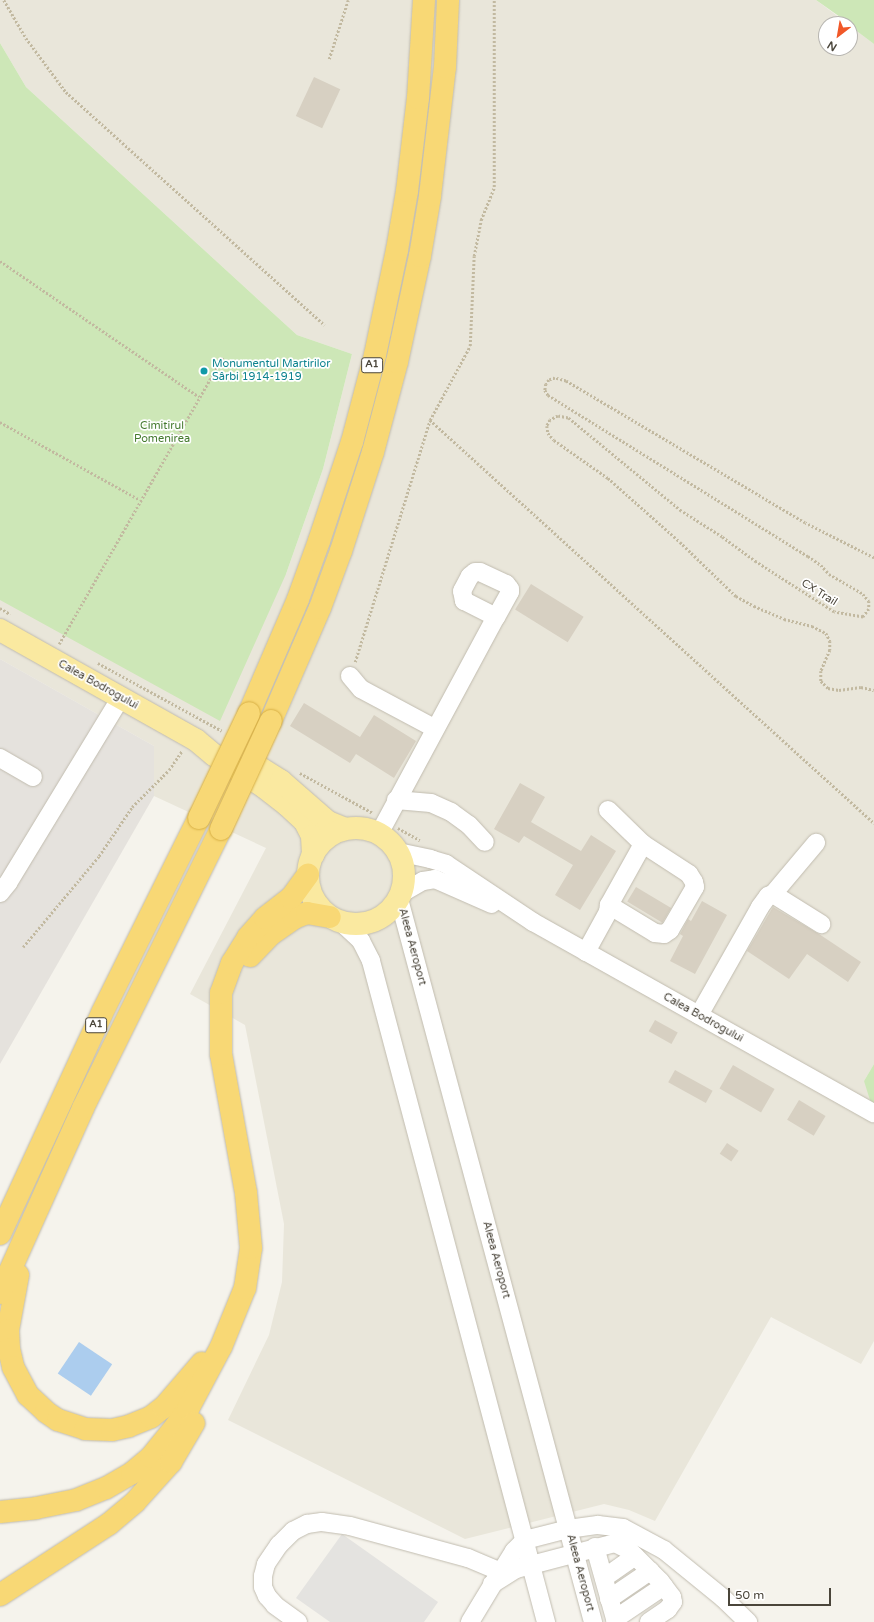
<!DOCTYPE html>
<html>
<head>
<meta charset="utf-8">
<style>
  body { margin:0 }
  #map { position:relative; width:874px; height:1622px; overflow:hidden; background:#f5f3ec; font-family:"Varela Round",sans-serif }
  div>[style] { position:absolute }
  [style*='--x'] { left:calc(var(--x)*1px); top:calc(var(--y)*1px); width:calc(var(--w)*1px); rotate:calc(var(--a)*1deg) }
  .residential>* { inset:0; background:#e9e6da }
  .industrial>* { inset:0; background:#e5e2dd }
  .green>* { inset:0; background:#cde7b7 }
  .parking>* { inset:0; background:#e4e3e0 }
  .water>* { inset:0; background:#accdee; transform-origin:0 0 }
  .building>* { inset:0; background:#d7d0c2; transform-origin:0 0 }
  .path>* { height:2.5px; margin-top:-1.25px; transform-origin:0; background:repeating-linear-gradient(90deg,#c2b9a0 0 2px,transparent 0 4px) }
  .roads { filter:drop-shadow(0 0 1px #c1bcaf) drop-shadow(0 0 1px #c1bcaf) }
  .minor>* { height:18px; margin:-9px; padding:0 9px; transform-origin:9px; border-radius:9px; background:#fff }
  .major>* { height:22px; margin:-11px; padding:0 11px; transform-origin:11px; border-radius:11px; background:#fae9a0 }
  .major>.ring { margin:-11px; padding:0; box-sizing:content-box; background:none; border:22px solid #fae9a0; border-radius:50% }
  .highway>* { height:22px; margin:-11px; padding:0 11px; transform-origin:11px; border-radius:11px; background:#f8d875 }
  .bridges { filter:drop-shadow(0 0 1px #d7af44) drop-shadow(0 0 1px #d7af44) }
  .highway-bridge>* { height:22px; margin:-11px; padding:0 11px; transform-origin:11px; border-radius:11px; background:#f8d875 }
  .dots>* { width:11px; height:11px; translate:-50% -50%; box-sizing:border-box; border:2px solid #fff; border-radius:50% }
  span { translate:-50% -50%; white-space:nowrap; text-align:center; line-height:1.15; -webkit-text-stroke:3.5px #fff; paint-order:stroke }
  .shield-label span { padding:1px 3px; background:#fff; border:1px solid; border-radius:3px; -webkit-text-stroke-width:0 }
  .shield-label { font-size:10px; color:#4a453a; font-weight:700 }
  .culture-label { font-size:11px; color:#0d838f }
  .left { translate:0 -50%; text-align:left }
  .park-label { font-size:11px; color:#447a2e }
  .street-label { font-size:11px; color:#4a453a }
  .north { position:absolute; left:818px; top:16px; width:40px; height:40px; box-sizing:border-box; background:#fff; border:1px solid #b7b5b0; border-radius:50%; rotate:211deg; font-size:11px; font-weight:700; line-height:16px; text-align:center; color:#4a453a }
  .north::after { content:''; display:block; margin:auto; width:14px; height:18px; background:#f15828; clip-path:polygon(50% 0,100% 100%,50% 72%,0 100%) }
  .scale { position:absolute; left:728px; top:1588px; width:103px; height:18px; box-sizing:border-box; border:2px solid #4a453a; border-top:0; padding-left:5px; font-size:12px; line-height:14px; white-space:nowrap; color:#4a453a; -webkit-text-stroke:3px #fff; paint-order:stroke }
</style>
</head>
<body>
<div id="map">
  <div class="residential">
    <div style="clip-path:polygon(0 0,816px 0,848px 24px,826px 24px,826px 48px,850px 48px,850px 26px,874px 44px,874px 1064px,864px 1081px,874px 1088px,874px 1341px,861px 1364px,771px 1317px,655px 1521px,629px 1510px,604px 1504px,465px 1539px,228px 1420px,269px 1335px,282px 1282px,284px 1224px,245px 1025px,190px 994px,266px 848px,154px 796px,154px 746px,0 659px,0 600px,286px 574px,323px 469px,352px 354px,297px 335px,26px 87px,0 43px)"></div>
  </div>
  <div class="industrial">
    <div style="clip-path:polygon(0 659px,154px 746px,154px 796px,0 1064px)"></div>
  </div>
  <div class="green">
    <div style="clip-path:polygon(816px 0,874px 0,874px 44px,850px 26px,850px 24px)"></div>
    <div style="clip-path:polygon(0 43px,26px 87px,297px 335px,352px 354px,323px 469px,286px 574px,220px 721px,0 600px)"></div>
    <div style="clip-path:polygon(874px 1064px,874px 1113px,864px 1081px)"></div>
  </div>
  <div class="parking">
    <div style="clip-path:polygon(342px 1534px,438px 1602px,424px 1622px,330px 1622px,296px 1598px)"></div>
  </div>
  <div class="water">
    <div style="left:79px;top:1342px;width:40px;height:38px;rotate:34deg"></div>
  </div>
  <div class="building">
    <div style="left:314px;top:77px;width:29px;height:43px;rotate:25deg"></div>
    <div style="left:531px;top:584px;width:62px;height:30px;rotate:32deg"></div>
    <div style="clip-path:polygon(304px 703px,360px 737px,374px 715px,416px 741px,394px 778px,356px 754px,350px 763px,290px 726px)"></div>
    <div style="clip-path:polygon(520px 783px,545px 797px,531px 822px,581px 851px,591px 835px,616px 851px,580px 910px,555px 895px,573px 865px,524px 836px,519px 843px,494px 829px)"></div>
    <div style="left:636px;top:887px;width:41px;height:17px;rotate:31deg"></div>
    <div style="clip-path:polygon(702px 901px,727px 915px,695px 974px,670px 961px,683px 936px,680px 934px,688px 919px,691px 921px)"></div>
    <div style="clip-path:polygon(773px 907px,819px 934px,861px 962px,848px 982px,807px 954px,789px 979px,747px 951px)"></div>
    <div style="left:655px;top:1020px;width:26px;height:13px;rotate:29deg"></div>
    <div style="left:733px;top:1065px;width:48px;height:27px;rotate:30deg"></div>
    <div style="left:675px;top:1070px;width:43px;height:14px;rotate:29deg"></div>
    <div style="left:799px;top:1100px;width:31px;height:23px;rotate:31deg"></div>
    <div style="left:727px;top:1143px;width:14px;height:13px;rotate:34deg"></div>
  </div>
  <div class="path">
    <div style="--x:4;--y:0;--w:44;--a:59.9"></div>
    <div style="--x:26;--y:38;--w:67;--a:53.5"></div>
    <div style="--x:66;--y:92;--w:348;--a:42"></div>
    <div style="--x:329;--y:59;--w:62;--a:-72.1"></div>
    <div style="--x:0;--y:261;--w:241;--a:34.3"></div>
    <div style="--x:430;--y:420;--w:600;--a:42.23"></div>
    <div style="--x:0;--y:422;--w:160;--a:29.1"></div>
    <div style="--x:874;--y:558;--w:77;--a:-153.1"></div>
    <div style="--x:805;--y:523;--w:278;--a:-149.3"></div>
    <div style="--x:566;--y:381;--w:11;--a:-165"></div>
    <div style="--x:555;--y:378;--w:6;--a:162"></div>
    <div style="--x:549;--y:380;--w:5;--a:127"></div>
    <div style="--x:546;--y:384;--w:6;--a:99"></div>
    <div style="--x:545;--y:390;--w:6;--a:59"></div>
    <div style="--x:548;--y:395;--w:306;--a:31.8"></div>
    <div style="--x:808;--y:556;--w:16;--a:35"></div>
    <div style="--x:821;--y:565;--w:12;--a:48"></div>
    <div style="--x:829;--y:574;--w:39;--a:30"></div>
    <div style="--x:863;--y:594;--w:9;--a:49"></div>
    <div style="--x:869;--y:601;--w:8;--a:90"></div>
    <div style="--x:869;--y:609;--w:10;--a:127"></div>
    <div style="--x:863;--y:617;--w:29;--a:-170"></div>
    <div style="--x:834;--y:612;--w:93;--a:-147.3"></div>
    <div style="--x:756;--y:562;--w:42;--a:-143.7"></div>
    <div style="--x:722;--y:537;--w:49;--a:-147.6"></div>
    <div style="--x:681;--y:511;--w:146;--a:-140.5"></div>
    <div style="--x:568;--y:418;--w:10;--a:-169"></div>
    <div style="--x:558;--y:416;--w:9;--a:153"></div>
    <div style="--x:550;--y:420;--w:7;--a:117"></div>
    <div style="--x:547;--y:426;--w:7;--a:82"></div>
    <div style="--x:548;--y:433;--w:9;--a:49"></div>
    <div style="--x:554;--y:440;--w:66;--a:35.1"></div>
    <div style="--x:608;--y:478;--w:96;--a:41.6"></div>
    <div style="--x:680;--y:542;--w:78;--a:44"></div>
    <div style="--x:736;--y:596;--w:21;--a:29"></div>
    <div style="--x:754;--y:606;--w:33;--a:23"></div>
    <div style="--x:784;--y:619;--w:29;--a:14"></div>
    <div style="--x:812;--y:626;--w:16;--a:27"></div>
    <div style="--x:826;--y:633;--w:9;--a:63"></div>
    <div style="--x:830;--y:641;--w:9;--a:90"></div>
    <div style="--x:830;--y:650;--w:23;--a:113"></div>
    <div style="--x:821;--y:671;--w:10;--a:90"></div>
    <div style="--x:821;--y:681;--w:10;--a:45"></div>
    <div style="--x:828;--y:688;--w:11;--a:10"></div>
    <div style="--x:839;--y:690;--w:22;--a:-8"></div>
    <div style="--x:861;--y:687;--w:13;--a:13"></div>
    <div style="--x:0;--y:608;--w:12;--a:31"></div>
    <div style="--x:59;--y:644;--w:331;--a:-60.3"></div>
    <div style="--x:355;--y:662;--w:253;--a:-72.8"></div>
    <div style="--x:430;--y:420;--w:84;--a:-61.6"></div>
    <div style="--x:470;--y:346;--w:90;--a:-87.5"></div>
    <div style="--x:474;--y:256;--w:37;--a:-79"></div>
    <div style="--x:481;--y:220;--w:35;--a:-68"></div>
    <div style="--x:494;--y:187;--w:187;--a:-90"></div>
    <div style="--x:98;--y:663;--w:141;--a:28.7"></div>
    <div style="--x:300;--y:773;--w:83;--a:28.7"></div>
    <div style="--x:398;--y:828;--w:25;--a:29"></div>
    <div style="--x:23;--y:947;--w:119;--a:-50.1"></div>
    <div style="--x:99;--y:856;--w:59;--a:-56"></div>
    <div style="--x:132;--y:807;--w:52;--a:-45"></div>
    <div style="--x:169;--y:770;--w:23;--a:-56"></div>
  </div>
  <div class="roads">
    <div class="minor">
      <div style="--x:475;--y:572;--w:5;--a:0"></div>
      <div style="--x:480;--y:572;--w:29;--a:25"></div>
      <div style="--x:506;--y:584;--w:6;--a:51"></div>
      <div style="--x:510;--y:589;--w:3;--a:90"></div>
      <div style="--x:510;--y:592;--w:29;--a:119"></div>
      <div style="--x:496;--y:617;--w:36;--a:-153"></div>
      <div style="--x:464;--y:601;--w:10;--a:-101"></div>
      <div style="--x:462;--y:591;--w:17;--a:-62"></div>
      <div style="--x:470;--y:576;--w:6;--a:-39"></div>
      <div style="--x:350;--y:676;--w:17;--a:50"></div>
      <div style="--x:361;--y:689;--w:83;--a:28.1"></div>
      <div style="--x:0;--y:758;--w:38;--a:30"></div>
      <div style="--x:396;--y:800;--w:35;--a:5"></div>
      <div style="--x:431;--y:803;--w:22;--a:24"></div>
      <div style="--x:451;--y:812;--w:22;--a:36"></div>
      <div style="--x:469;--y:825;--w:23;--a:47"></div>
      <div style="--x:608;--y:810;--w:49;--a:44.2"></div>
      <div style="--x:643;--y:844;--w:55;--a:33.1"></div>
      <div style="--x:689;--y:874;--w:9;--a:58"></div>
      <div style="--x:694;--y:882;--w:5;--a:79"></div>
      <div style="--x:695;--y:887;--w:50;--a:120.2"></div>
      <div style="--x:670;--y:930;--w:7;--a:146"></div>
      <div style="--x:664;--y:934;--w:9;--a:-174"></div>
      <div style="--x:655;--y:933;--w:54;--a:-148.7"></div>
      <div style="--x:379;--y:834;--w:247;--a:-61.7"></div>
      <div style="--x:398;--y:852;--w:33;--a:12"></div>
      <div style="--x:430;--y:859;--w:17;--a:17"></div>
      <div style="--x:446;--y:864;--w:105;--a:33.7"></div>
      <div style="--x:533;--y:922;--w:391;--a:29.3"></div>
      <div style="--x:0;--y:893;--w:13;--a:-51"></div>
      <div style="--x:8;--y:883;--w:218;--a:-58.7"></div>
      <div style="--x:402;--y:893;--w:24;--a:-30"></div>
      <div style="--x:423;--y:881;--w:12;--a:-9"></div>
      <div style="--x:435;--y:879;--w:62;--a:23.7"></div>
      <div style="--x:773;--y:894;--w:57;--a:32"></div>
      <div style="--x:399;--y:899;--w:749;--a:74.98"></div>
      <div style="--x:342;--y:923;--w:26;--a:43"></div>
      <div style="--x:361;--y:941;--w:22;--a:63"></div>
      <div style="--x:371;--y:961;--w:684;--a:75.17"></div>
      <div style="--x:586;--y:952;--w:46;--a:-61.2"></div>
      <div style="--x:608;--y:912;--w:7;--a:-82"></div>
      <div style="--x:609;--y:905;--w:70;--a:-60.9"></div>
      <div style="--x:699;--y:1015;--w:124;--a:-60.5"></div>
      <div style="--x:760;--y:907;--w:14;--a:-54"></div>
      <div style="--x:768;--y:896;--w:5;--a:-22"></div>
      <div style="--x:773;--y:894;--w:67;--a:-49.9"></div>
      <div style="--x:595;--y:1547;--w:78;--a:74.4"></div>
      <div style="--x:604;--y:1578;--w:38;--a:-35"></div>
      <div style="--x:492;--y:1584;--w:28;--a:-32"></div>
      <div style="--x:516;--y:1569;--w:102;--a:-14.7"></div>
      <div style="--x:615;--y:1543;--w:16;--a:27"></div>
      <div style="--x:629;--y:1550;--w:44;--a:45"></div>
      <div style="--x:660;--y:1581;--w:20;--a:53"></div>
      <div style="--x:672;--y:1597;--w:5;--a:79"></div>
      <div style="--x:673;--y:1602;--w:9;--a:126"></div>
      <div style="--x:668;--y:1609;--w:23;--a:146"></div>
      <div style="--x:609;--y:1599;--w:50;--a:-34.3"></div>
      <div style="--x:615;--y:1619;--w:59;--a:-34"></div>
      <div style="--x:298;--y:1622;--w:29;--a:-144"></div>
      <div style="--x:275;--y:1605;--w:12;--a:-132"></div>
      <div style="--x:267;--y:1596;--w:10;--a:-114"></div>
      <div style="--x:263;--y:1587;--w:11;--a:-90"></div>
      <div style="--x:263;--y:1576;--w:12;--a:-76"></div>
      <div style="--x:266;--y:1564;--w:23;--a:-56"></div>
      <div style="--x:279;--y:1545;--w:20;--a:-45"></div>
      <div style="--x:293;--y:1531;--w:16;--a:-27"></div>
      <div style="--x:307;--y:1524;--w:15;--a:-8"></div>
      <div style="--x:322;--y:1522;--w:28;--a:8"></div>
      <div style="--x:350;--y:1526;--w:122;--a:15.2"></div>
      <div style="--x:468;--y:1558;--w:36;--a:23"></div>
      <div style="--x:501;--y:1572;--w:25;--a:-58"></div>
      <div style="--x:514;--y:1551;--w:16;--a:-45"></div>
      <div style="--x:525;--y:1540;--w:44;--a:-14.3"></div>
      <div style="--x:568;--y:1529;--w:30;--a:-8"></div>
      <div style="--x:598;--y:1525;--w:25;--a:7"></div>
      <div style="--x:623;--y:1528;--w:47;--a:28.2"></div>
      <div style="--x:664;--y:1550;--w:76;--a:39.1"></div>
      <div style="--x:723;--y:1598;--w:35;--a:44"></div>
      <div style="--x:470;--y:1622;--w:56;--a:-58.9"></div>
    </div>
    <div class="major">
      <div style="--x:0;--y:630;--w:225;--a:29.3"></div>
      <div style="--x:196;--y:740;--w:23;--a:40"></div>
      <div style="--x:214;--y:755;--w:59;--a:32.6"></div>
      <div style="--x:264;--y:787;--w:29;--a:38"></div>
      <div style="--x:287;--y:805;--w:25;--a:43"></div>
      <div style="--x:305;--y:822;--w:16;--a:63"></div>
      <div style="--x:312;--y:836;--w:19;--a:87"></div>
      <div style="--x:254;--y:764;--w:32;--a:32"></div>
      <div style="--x:281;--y:781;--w:62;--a:41.1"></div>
      <div style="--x:328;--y:822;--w:18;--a:22"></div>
      <div class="ring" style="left:308px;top:828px;width:74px;height:74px"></div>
    </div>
    <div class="highway">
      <div style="--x:249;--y:713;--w:124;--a:-66.7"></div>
      <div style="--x:298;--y:599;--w:62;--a:-70.1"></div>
      <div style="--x:319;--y:541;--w:104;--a:-71.6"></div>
      <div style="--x:352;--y:442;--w:90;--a:-75.2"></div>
      <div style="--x:375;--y:355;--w:107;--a:-78.2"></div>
      <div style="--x:397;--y:250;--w:60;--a:-80.4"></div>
      <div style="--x:407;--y:191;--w:94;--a:-83.3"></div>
      <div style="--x:418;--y:98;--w:98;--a:-86.5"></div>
      <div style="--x:271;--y:721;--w:123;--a:-66.6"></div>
      <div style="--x:320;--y:608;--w:61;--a:-69.8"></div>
      <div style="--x:341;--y:551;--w:104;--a:-72.1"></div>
      <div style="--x:373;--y:452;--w:93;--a:-75.1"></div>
      <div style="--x:397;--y:362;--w:108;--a:-77.8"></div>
      <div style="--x:420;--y:256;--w:61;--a:-80.5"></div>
      <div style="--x:430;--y:196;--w:130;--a:-83.4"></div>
      <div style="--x:445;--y:67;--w:67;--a:-87.4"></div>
      <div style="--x:250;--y:956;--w:29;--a:-46"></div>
      <div style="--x:270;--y:935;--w:29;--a:-35"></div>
      <div style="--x:294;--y:918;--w:14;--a:-21"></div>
      <div style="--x:307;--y:913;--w:23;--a:10"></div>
      <div style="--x:0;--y:1234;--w:243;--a:-65.2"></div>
      <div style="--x:102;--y:1013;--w:218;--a:-63.6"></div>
      <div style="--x:18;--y:1275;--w:56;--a:100.3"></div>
      <div style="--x:8;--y:1330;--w:19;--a:87"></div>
      <div style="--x:9;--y:1349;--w:18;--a:77"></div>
      <div style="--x:13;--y:1367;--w:32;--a:62"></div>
      <div style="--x:28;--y:1395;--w:25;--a:43"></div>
      <div style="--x:46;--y:1412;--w:14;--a:34"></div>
      <div style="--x:58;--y:1420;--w:28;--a:18"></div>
      <div style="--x:85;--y:1429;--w:27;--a:2"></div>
      <div style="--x:112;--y:1430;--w:17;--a:-13"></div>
      <div style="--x:129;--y:1426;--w:24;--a:-22"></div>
      <div style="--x:151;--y:1417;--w:16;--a:-38"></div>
      <div style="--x:164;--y:1407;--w:58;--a:-49.2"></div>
      <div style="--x:0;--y:1293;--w:203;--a:-65.8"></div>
      <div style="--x:83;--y:1108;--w:311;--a:-63.7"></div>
      <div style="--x:0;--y:1512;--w:36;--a:-6"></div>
      <div style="--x:36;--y:1508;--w:41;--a:-11.3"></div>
      <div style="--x:76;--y:1500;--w:32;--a:-22"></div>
      <div style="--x:106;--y:1488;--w:30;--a:-30"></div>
      <div style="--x:132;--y:1473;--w:25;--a:-40"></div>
      <div style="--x:151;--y:1457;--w:40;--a:-51"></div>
      <div style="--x:176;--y:1426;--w:21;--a:-55"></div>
      <div style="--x:188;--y:1409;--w:70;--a:-62"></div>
      <div style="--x:221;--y:1347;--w:64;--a:-67.9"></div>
      <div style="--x:245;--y:1288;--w:40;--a:-81.5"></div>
      <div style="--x:251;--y:1248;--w:55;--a:-95.2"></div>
      <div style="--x:246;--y:1193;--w:141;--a:-100.2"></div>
      <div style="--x:221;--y:1054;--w:61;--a:-90"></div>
      <div style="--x:221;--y:993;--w:32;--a:-70"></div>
      <div style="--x:232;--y:963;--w:31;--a:-58"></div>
      <div style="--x:248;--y:937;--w:25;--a:-48"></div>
      <div style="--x:265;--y:918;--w:33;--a:-38"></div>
      <div style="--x:291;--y:898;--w:29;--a:-54"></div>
      <div style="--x:0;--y:1595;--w:130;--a:-33.1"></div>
      <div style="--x:109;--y:1524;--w:34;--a:-40"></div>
      <div style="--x:135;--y:1502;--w:54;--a:-48"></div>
      <div style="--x:171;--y:1462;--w:45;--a:-59.5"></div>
    </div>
  </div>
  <div class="bridges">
    <div class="highway-bridge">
      <div style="--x:199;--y:818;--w:116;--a:-64.5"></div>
      <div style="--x:221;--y:829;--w:119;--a:-65.2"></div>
    </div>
  </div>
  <div class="dots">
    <div style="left:204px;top:371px;background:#0f9aa8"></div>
  </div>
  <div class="shield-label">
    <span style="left:372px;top:365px">A1</span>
    <span style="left:96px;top:1025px">A1</span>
  </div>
  <div class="culture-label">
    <span class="left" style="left:212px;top:371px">Monumentul Martirilor<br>Sârbi 1914-1919</span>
  </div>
  <div class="park-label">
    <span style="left:162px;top:433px">Cimitirul<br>Pomenirea</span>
  </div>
  <div class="street-label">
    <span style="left:819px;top:593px;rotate:32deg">CX Trail</span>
    <span style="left:98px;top:685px;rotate:29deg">Calea Bodrogului</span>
    <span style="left:412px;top:947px;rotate:75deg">Aleea Aeroport</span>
    <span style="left:703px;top:1018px;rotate:29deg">Calea Bodrogului</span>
    <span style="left:496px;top:1260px;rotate:75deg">Aleea Aeroport</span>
    <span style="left:580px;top:1573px;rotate:75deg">Aleea Aeroport</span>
  </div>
  <div class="north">N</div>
  <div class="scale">50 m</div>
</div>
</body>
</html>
